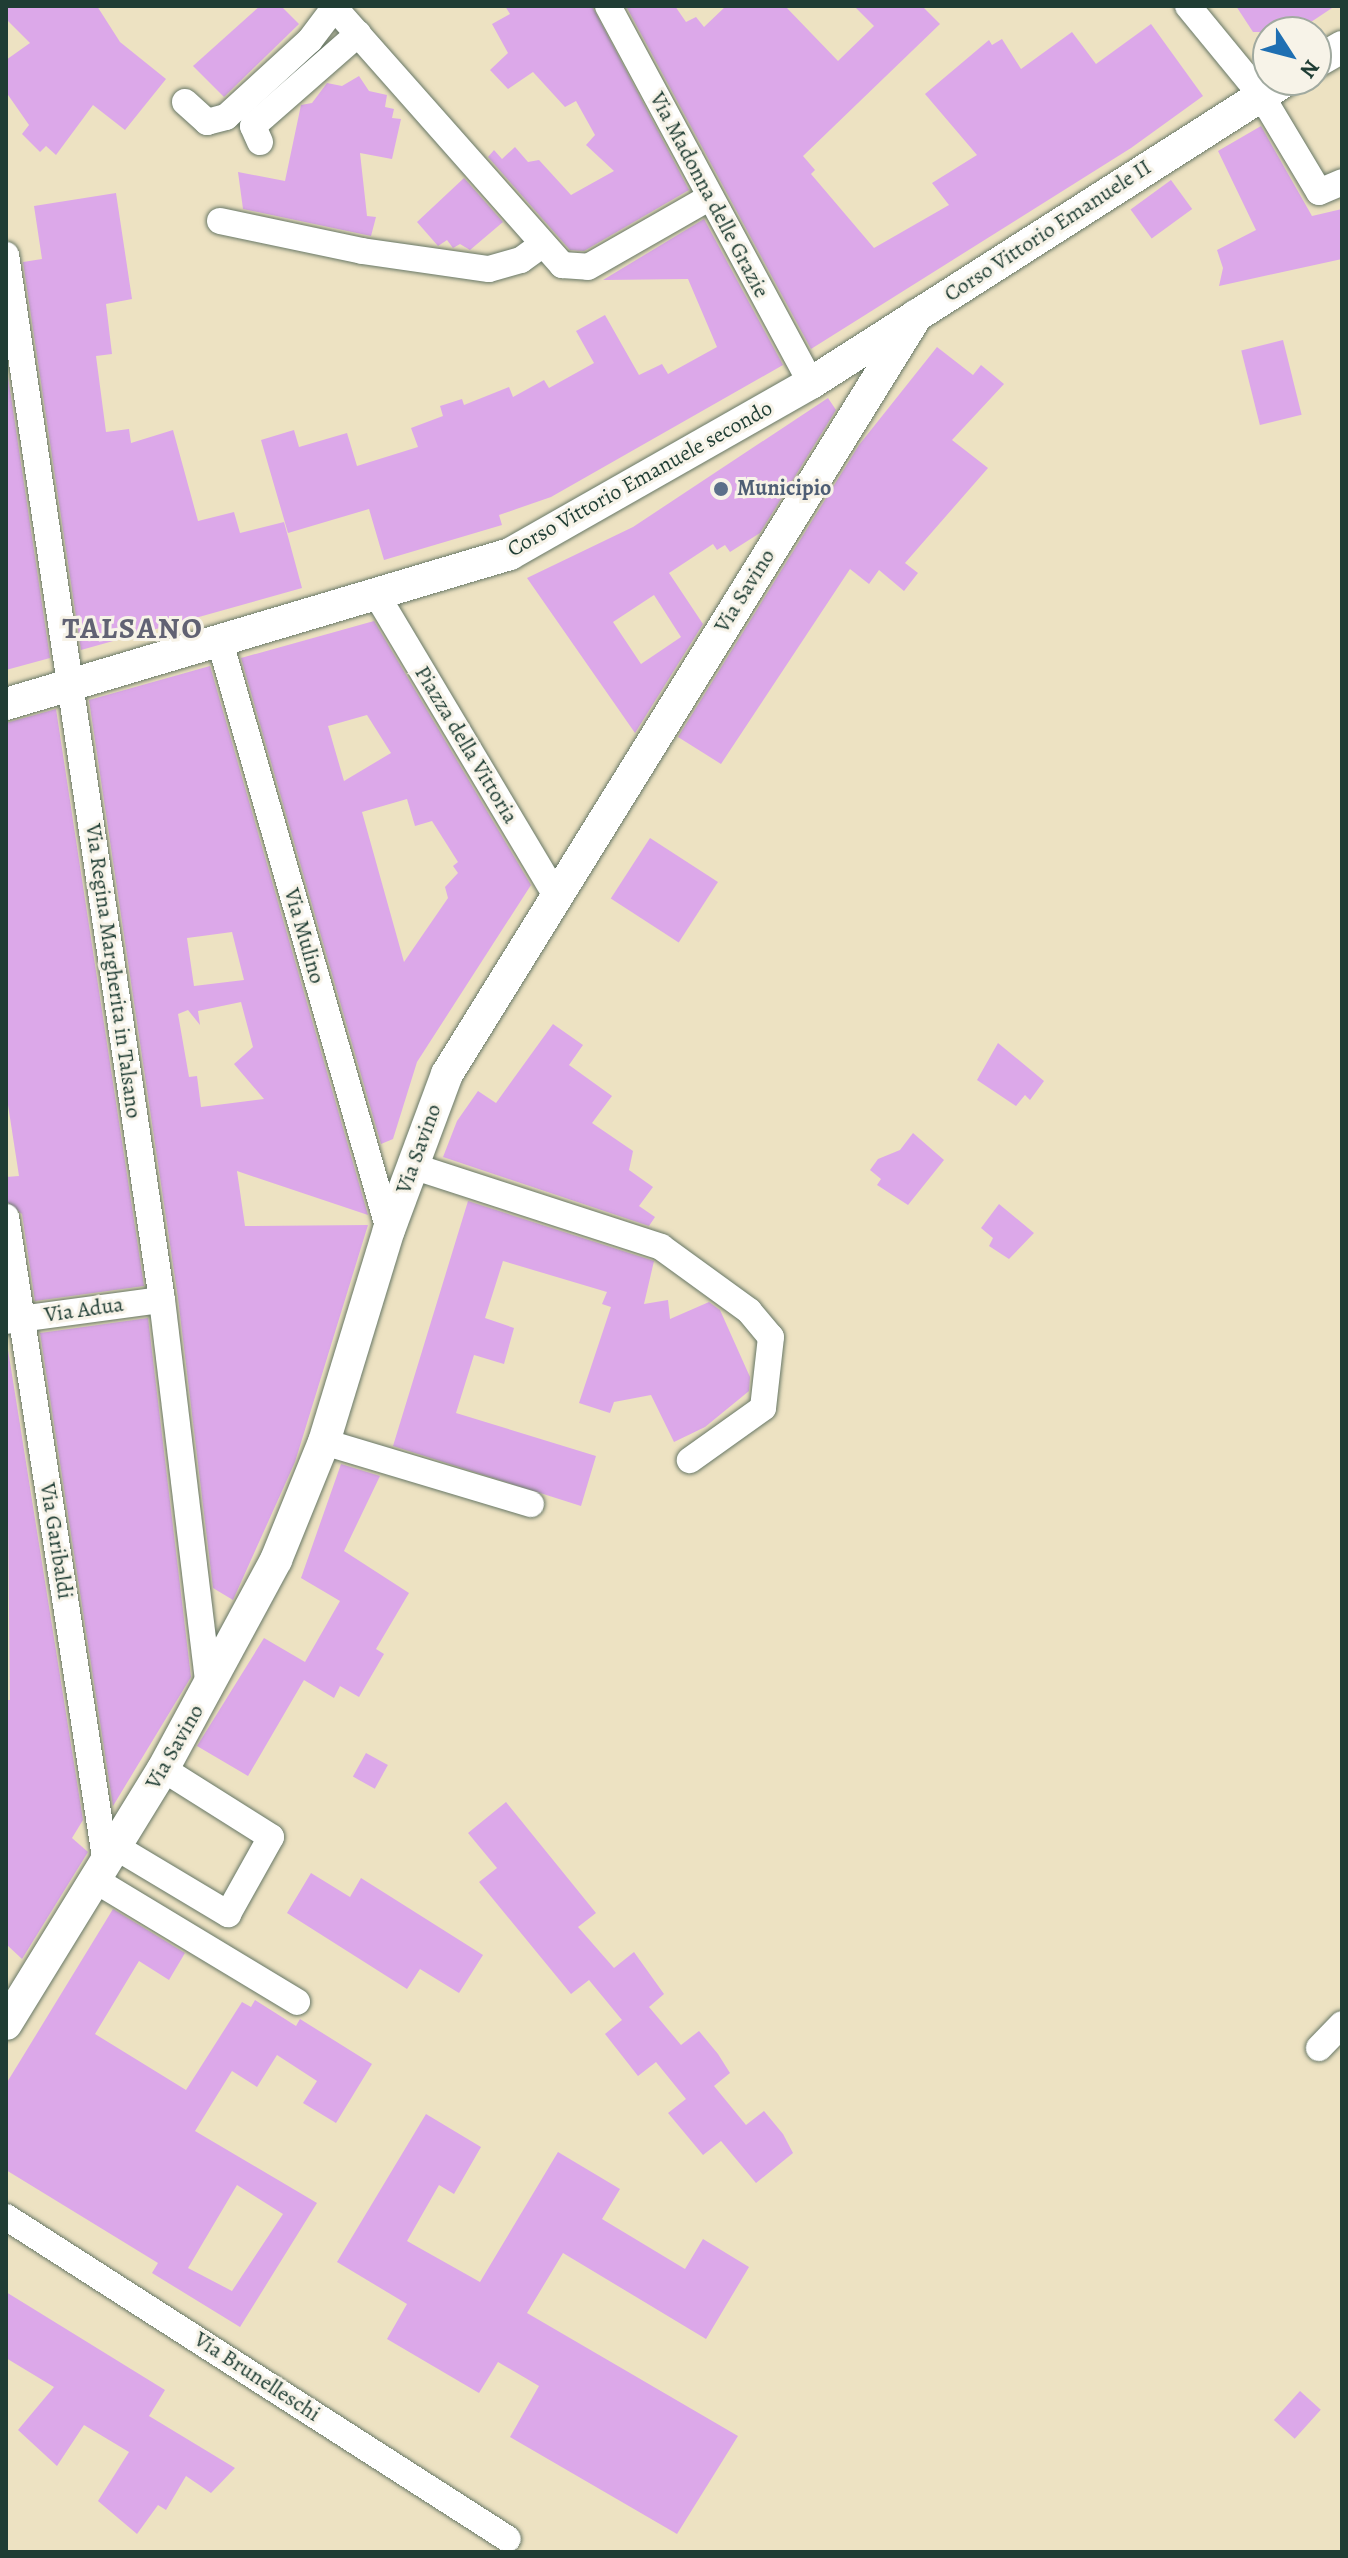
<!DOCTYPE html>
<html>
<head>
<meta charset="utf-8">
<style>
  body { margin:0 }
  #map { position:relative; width:1348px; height:2558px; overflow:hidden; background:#ede2c2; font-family:Alegreya,serif }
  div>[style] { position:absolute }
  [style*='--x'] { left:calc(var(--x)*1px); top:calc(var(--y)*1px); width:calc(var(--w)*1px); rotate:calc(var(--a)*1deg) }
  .building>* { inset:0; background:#dca8e9; transform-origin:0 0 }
  .roads { filter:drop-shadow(0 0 2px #677766) drop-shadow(0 0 2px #677766) }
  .minor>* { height:26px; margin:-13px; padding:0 13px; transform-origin:13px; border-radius:13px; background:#fff }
  .tertiary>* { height:32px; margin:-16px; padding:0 16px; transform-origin:16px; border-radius:16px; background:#fff }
  .dots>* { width:22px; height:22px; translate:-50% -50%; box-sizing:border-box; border:4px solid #f7f3e8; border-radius:50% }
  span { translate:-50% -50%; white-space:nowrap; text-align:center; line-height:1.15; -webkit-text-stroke:6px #f7f3e8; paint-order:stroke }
  .street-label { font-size:22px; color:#1f3d34 }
  .service-label { font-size:22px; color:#4e5e75; font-weight:700 }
  .left { translate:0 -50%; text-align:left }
  .district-label { font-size:30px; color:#616273; font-weight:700; letter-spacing:2px }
  .frame { position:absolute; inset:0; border:8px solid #1f3d34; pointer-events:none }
  .north { position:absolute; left:1252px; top:16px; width:80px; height:80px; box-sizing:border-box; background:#f7f3e8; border:2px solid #a1aaa0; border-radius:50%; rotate:126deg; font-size:22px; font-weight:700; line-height:32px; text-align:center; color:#1f3d34 }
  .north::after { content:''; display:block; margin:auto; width:28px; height:36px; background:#1f6fb2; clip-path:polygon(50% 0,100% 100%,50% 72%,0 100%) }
</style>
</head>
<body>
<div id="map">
  <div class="building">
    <div style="clip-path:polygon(6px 6px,97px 6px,120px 42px,166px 79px,125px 130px,93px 105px,56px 155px,46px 146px,40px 152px,22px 134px,29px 125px,6px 92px,6px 60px,30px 43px,6px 19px)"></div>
    <div style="clip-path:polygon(260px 6px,281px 6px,299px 24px,224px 97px,193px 66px)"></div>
    <div style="clip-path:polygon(505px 6px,592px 6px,689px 190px,584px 251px,570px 250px,488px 157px,494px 150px,502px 159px,515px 147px,528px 162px,539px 160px,571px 195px,614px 171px,586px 145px,595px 135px,576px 101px,565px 107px,533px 72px,508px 89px,490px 70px,508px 53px,492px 24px,510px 14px)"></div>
    <div style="clip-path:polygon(626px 6px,675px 6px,686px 22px,696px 17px,704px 27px,726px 6px,785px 6px,838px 61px,874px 26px,854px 6px,922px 6px,940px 24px,803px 156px,815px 170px,811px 174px,874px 248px,949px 205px,932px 183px,977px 155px,925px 94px,989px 40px,992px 45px,1002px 39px,1021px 69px,1072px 32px,1096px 64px,1151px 24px,1203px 96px,1131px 148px,811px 349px)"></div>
    <div style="clip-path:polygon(1236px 6px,1335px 6px,1296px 32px,1253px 32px)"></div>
    <div style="clip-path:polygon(359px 76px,369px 91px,387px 95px,385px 107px,394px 109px,392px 118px,401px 119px,392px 159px,360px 153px,367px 216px,376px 217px,371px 236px,243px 209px,238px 172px,285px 181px,301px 105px,312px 103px,327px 83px,342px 86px)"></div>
    <div style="clip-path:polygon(1261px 126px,1312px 216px,1342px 209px,1342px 259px,1219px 286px,1223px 268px,1217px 250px,1256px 230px,1218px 151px)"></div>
    <div style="clip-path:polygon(464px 178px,503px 222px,470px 250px,460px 244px,453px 248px,447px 240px,438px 246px,417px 222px)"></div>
    <div style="left:1171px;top:180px;width:36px;height:50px;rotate:54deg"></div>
    <div style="clip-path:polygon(116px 193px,132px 299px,106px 304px,112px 354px,96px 356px,106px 432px,129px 429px,131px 443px,173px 430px,198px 521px,234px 512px,240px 533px,284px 522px,302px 588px,81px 650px,23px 262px,42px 259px,34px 206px)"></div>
    <div style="clip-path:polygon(704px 219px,783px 365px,551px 497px,499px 515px,502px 525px,384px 560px,369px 509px,288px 533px,261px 440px,294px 430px,299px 447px,347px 433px,357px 466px,418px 447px,411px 428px,443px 416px,440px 406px,462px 399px,464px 405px,509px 387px,513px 397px,544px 380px,549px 388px,594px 363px,576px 331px,605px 315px,639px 375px,662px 364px,668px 374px,717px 347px,688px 279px,603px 280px)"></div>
    <div style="left:1283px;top:340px;width:77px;height:43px;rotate:76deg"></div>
    <div style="clip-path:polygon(937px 347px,973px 375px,981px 365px,1004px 384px,952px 440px,988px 468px,905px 563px,918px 573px,904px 591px,879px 570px,869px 584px,850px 569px,721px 764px,678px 737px,859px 445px)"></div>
    <div style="clip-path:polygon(6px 363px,50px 658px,6px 670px)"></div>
    <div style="clip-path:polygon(evenodd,828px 398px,836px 410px,760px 533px,730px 552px,725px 545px,717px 550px,713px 544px,669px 573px,703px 624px,635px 733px,527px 578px,633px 527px,828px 398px,654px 595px,681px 637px,641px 664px,613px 622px,654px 595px)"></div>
    <div style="clip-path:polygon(evenodd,374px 621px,531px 885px,417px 1062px,393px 1139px,381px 1144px,241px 658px,374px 621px,367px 715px,391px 753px,344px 781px,328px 726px,367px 715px,374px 621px,407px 799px,415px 826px,432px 821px,458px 862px,453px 866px,458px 873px,445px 887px,448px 898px,404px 962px,362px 812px,407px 799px)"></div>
    <div style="clip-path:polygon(evenodd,210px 666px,368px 1215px,237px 1171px,245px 1226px,368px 1225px,295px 1462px,233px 1600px,213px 1588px,178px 1298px,89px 700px,210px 666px,232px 932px,244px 980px,194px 986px,187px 938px,232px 932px,210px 666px,241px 1002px,253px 1047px,234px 1064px,264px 1099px,201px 1107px,197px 1076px,189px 1077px,178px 1014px,188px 1010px,200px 1025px,198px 1011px,241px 1002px)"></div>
    <div style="clip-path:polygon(56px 709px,144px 1286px,35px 1301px,22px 1214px,6px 1201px,6px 1177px,19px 1176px,6px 1092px,6px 723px)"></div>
    <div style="left:650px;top:838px;width:81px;height:72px;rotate:33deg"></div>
    <div style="clip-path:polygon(553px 1024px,583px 1045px,569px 1065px,612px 1096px,592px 1123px,633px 1151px,629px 1170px,653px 1187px,639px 1206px,655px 1217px,649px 1226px,443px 1157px,457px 1121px,478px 1091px,496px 1103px)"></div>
    <div style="clip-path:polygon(998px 1043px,1044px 1081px,1030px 1100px,1025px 1095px,1016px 1106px,977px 1080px)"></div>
    <div style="clip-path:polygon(913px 1133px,944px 1160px,908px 1205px,877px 1185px,881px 1179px,870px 1170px,878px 1159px,900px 1150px)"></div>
    <div style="clip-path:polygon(468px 1201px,654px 1261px,644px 1304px,668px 1300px,670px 1319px,709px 1302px,720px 1310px,750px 1377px,749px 1391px,705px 1427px,674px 1442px,651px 1395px,614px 1402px,610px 1413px,579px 1403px,611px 1307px,602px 1304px,607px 1292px,503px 1261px,485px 1318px,514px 1328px,504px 1364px,474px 1355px,456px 1413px,596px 1456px,581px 1506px,393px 1446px)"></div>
    <div style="clip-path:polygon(999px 1204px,1034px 1233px,1009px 1259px,989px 1246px,993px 1238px,981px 1228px)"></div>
    <div style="clip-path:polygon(148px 1318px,191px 1677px,113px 1806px,40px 1333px)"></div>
    <div style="clip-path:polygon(6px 1337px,83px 1820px,72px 1838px,88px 1852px,22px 1959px,6px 1944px,6px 1700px,10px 1700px)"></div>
    <div style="clip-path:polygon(341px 1464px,380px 1476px,344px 1551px,409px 1593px,376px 1649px,384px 1654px,359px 1697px,340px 1686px,334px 1698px,304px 1680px,248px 1776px,197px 1746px,264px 1638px,305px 1662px,340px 1601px,301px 1578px)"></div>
    <div style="left:366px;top:1753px;width:25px;height:27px;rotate:29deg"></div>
    <div style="clip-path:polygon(506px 1802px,596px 1913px,578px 1927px,614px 1968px,634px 1952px,664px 1994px,649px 2007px,681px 2045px,699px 2031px,718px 2054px,730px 2073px,714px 2086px,746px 2125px,764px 2111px,783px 2134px,793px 2153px,756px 2183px,721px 2141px,703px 2155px,668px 2113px,686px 2099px,656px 2062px,638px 2076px,605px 2034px,622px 2020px,589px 1980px,571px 1994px,479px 1882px,497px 1868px,468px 1833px)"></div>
    <div style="clip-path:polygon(311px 1873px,350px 1897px,361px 1878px,483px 1955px,459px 1993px,420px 1969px,407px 1989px,287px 1913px)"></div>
    <div style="clip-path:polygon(evenodd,113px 1909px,185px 1953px,169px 1980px,139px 1961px,95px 2034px,186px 2090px,242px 2002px,251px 2007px,255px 2000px,296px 2026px,300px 2019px,372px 2064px,336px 2123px,303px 2103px,317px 2081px,277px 2055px,257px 2087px,232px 2071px,195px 2131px,317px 2203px,240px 2327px,152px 2273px,158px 2263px,6px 2170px,6px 2084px,113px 1909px,237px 2185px,283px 2214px,232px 2291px,188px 2268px,237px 2185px)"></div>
    <div style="clip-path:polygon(426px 2114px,481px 2147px,454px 2194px,439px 2185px,407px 2241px,480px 2282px,558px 2152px,620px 2189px,602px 2219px,685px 2269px,703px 2239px,749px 2267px,706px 2339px,563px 2253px,527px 2313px,738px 2436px,677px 2534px,510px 2437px,539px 2386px,498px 2362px,479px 2393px,387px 2339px,407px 2304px,337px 2262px)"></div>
    <div style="clip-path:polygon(6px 2292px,165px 2390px,149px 2416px,235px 2468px,211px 2493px,186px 2476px,166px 2510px,158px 2505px,137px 2534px,98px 2501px,129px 2452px,84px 2425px,57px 2466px,18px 2430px,54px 2387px,6px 2358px)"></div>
    <div style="left:1300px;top:2391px;width:28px;height:39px;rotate:42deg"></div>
  </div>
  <div class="roads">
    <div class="minor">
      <div style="--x:333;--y:6;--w:346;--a:48.5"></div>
      <div style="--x:562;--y:265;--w:26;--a:4"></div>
      <div style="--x:588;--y:267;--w:141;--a:-29.8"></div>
      <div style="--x:608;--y:6;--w:428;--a:61.7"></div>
      <div style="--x:1188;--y:6;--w:115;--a:50.6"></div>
      <div style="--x:1261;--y:95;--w:113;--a:59.1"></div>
      <div style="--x:1319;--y:192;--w:25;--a:-23"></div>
      <div style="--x:185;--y:102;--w:30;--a:42"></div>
      <div style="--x:207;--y:122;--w:20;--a:-15"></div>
      <div style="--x:226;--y:117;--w:114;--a:-42.5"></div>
      <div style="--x:310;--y:40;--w:40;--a:-53"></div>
      <div style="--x:260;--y:142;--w:17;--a:-114"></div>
      <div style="--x:253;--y:126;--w:140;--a:-41.2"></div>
      <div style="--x:220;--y:221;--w:145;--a:11.9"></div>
      <div style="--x:362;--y:251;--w:128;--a:8.1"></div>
      <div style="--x:489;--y:269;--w:33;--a:-16"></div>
      <div style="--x:521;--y:260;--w:27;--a:-36"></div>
      <div style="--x:6;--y:255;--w:1057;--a:81.51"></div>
      <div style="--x:162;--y:1300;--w:392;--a:83.1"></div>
      <div style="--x:378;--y:597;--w:346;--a:59.2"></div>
      <div style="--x:220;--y:642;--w:612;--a:73.96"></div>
      <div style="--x:412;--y:1166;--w:262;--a:18"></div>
      <div style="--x:661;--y:1247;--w:109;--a:36"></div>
      <div style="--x:749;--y:1311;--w:34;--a:50"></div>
      <div style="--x:771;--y:1337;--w:71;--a:96.4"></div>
      <div style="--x:763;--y:1408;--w:90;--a:144.5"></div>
      <div style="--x:6;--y:1217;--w:655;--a:81.21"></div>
      <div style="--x:6;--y:1321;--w:157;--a:-7.7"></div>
      <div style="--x:324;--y:1442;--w:216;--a:16.7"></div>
      <div style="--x:116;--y:1847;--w:131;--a:30.9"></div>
      <div style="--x:228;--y:1914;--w:88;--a:-60.8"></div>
      <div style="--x:271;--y:1837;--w:128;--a:-147.8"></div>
      <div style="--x:95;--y:1880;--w:236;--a:31.1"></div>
      <div style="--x:1319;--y:2048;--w:33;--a:-46"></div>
      <div style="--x:6;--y:2217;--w:596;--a:32.68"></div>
    </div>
    <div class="tertiary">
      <div style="--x:1316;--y:62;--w:30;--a:-30"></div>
      <div style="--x:6;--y:704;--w:526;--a:-16.57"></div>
      <div style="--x:510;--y:554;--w:346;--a:-29.6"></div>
      <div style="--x:811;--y:383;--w:563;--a:-32.53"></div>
      <div style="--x:6;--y:2024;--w:299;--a:-58.4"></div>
      <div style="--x:163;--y:1769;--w:238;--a:-61.6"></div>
      <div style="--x:276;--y:1560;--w:127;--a:-67.9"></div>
      <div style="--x:324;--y:1442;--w:222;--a:-73"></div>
      <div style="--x:389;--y:1230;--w:166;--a:-69.6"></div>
      <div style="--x:447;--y:1074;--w:893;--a:-58.23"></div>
    </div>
  </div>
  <div class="dots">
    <div style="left:721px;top:489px;background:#5c6f8a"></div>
  </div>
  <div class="street-label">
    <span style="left:709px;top:195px;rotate:62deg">Via Madonna delle Grazie</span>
    <span style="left:1048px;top:231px;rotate:-33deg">Corso Vittorio Emanuele II</span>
    <span style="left:640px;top:479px;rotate:-29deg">Corso Vittorio Emanuele secondo</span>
    <span style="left:745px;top:591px;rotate:-58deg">Via Savino</span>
    <span style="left:466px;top:745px;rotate:59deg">Piazza della Vittoria</span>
    <span style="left:304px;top:936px;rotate:74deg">Via Mulino</span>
    <span style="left:113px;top:971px;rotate:82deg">Via Regina Margherita in Talsano</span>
    <span style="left:419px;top:1149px;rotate:-70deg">Via Savino</span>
    <span style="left:84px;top:1310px;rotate:-8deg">Via Adua</span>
    <span style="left:56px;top:1541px;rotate:81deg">Via Garibaldi</span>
    <span style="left:175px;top:1747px;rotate:-60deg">Via Savino</span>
    <span style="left:257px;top:2377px;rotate:33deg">Via Brunelleschi</span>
  </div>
  <div class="service-label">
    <span class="left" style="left:737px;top:489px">Municipio</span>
  </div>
  <div class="district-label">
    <span style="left:133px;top:628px">TALSANO</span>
  </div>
  <div class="frame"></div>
  <div class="north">N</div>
</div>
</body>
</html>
